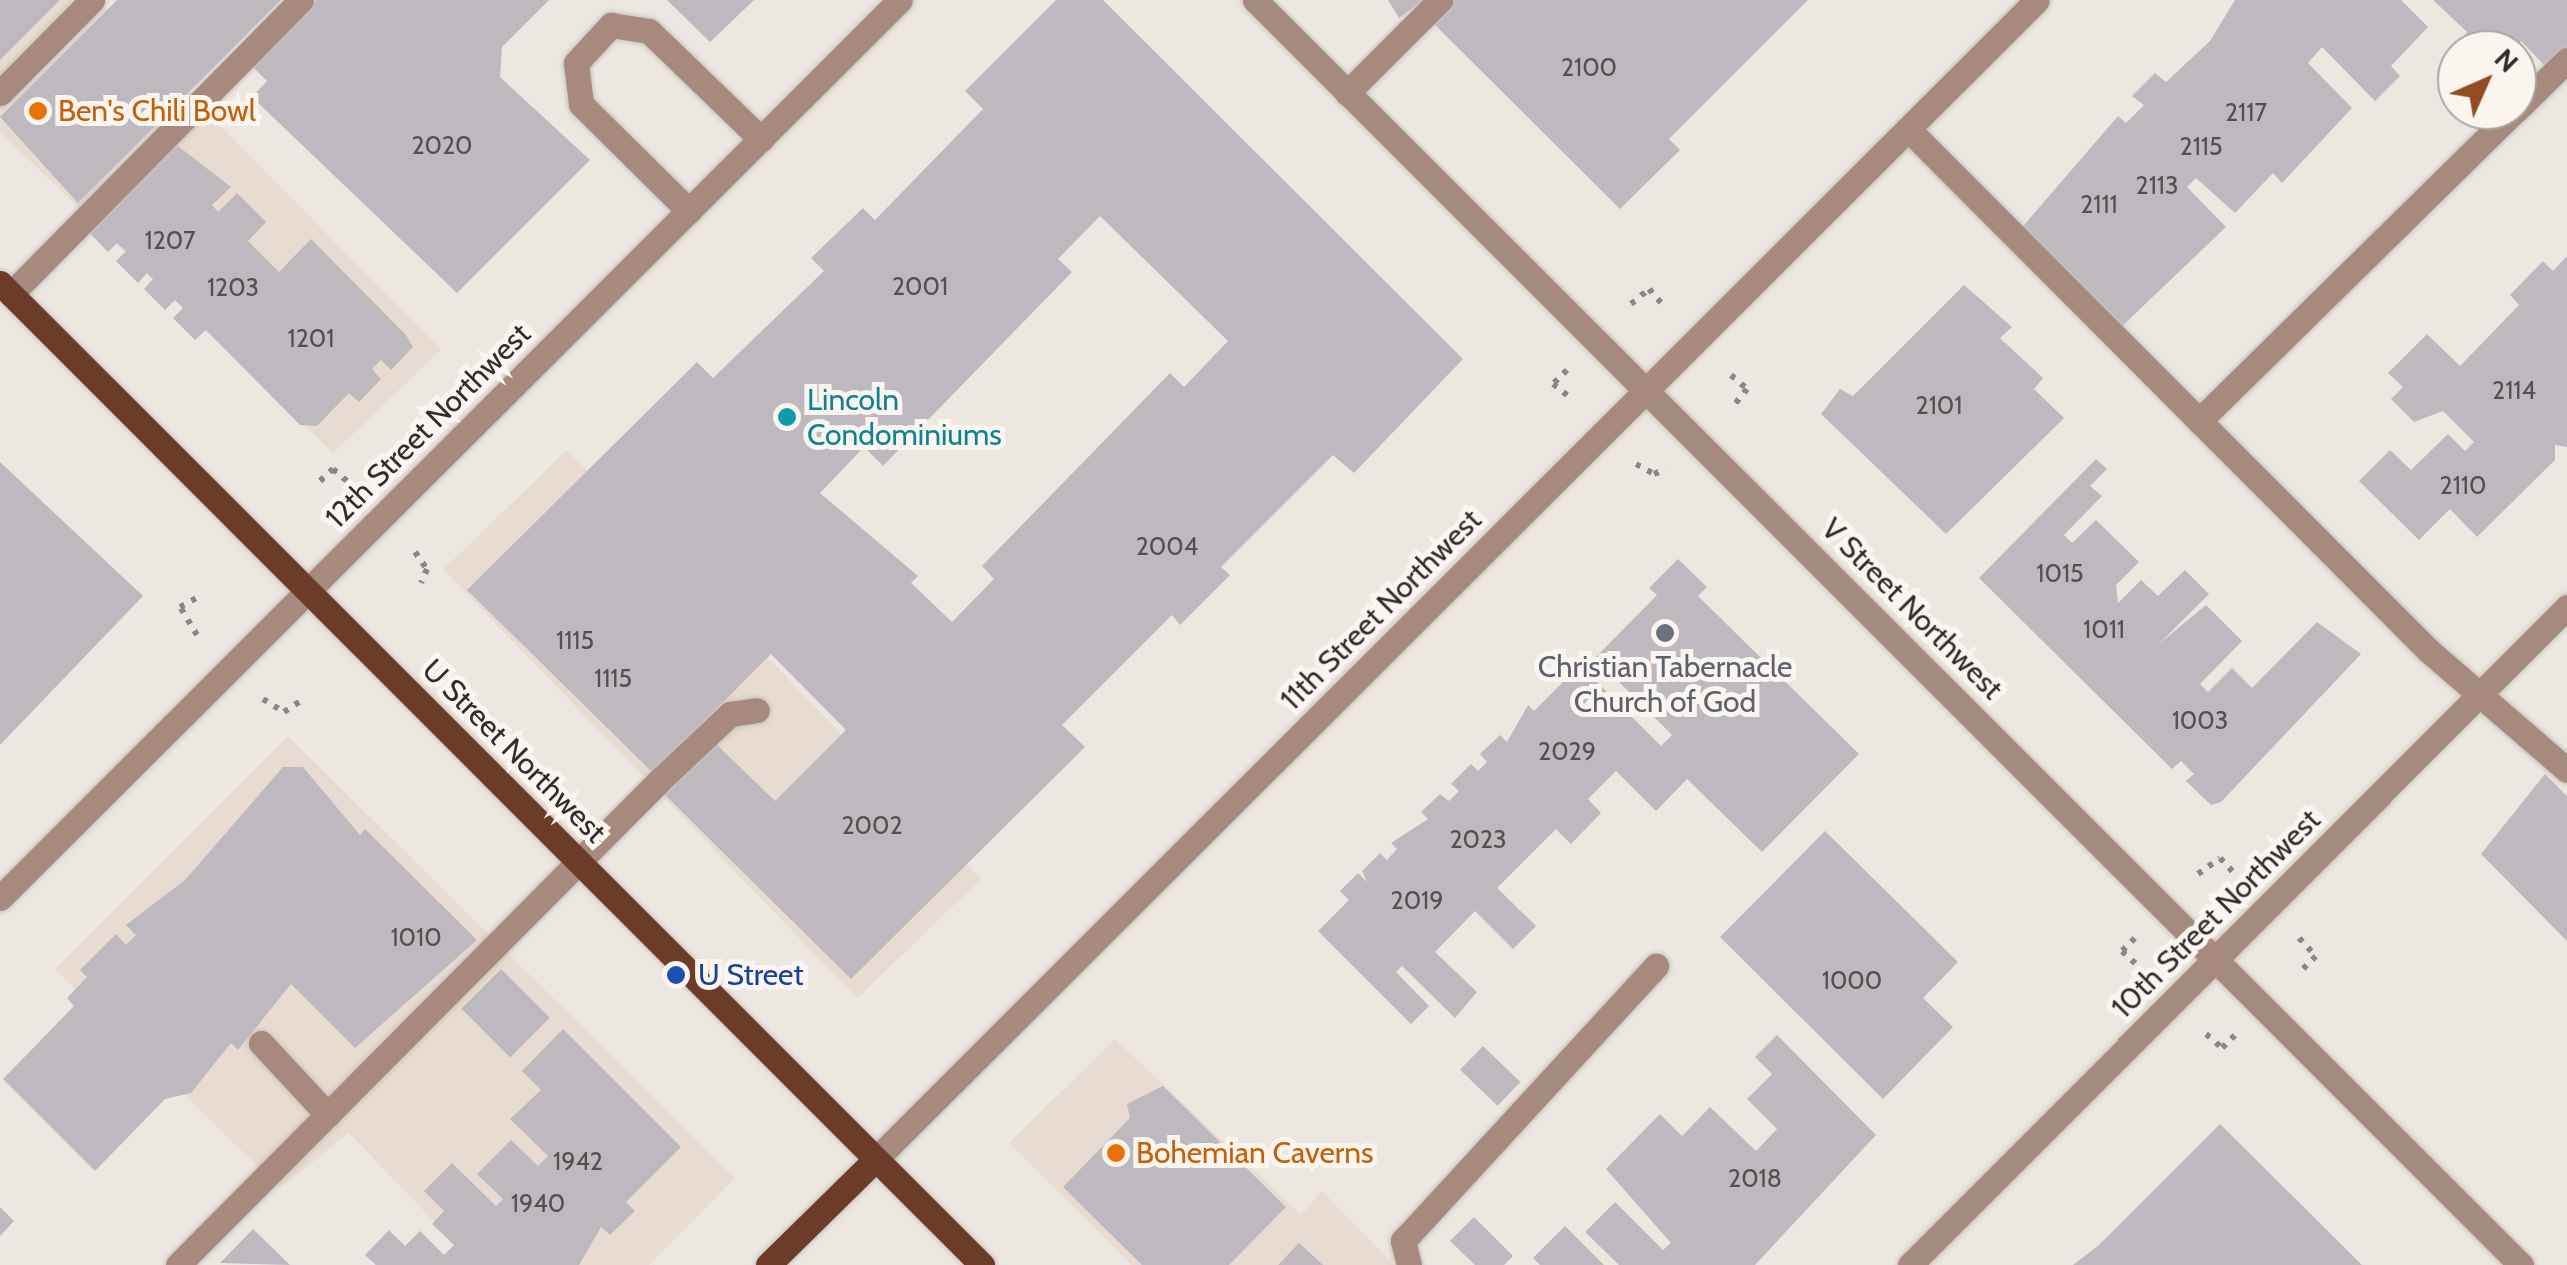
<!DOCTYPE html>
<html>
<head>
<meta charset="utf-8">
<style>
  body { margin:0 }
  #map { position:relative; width:2567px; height:1265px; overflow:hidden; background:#ede7e2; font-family:Cabin,sans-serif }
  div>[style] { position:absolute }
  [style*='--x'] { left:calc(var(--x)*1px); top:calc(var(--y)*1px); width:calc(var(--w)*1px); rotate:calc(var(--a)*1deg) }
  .built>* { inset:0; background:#e8dbd1; transform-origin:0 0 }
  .building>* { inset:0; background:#beb9bf; transform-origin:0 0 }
  .path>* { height:6px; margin-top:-3px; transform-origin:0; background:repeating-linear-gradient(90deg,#8b8784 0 5px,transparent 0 13px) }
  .roads { filter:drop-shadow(0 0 2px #c7c2bd) drop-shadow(0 0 2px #c7c2bd) }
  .minor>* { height:25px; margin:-12.5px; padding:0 12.5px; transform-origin:12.5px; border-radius:12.5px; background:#a78a7e }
  .major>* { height:25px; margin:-12.5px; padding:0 12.5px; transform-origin:12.5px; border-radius:12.5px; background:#6d3c29 }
  .dots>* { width:28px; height:28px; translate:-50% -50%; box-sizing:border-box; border:5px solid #fbf5f0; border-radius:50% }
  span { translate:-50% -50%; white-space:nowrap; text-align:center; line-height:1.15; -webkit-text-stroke:10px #fbf5f0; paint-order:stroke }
  .number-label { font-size:25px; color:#535050 }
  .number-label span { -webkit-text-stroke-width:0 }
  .food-label { font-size:30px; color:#c56008 }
  .left { translate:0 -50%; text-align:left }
  .culture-label { font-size:30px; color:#0d838f }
  .street-label { font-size:30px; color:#2f2d2b }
  .worship-label { font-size:30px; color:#5b616d }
  .transit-label { font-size:30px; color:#164399 }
  .north { position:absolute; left:2437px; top:30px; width:100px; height:100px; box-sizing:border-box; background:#fbf5f0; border:2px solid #a9a5a1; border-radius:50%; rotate:45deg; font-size:28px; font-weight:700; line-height:40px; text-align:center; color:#2f2d2b }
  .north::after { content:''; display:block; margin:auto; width:35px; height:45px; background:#924c24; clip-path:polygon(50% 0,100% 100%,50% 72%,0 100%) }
</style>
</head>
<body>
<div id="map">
  <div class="built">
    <div style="clip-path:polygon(0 0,97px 0,441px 350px,333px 453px,0 132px)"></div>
    <div style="left:567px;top:450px;width:596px;height:172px;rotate:46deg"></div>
    <div style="clip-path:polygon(288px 736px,735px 1178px,649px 1265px,476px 1265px,349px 1133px,280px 1188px,55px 969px)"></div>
    <div style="clip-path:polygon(1115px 1039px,1301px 1215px,1322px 1191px,1394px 1265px,1132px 1265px,1009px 1143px)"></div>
  </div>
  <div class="building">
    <div style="clip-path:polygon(0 0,60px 0,0 60px)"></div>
    <div style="clip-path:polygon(117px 0,281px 0,78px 203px,0 117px)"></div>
    <div style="clip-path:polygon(316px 0,549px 0,502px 47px,500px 77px,590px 160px,457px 293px,252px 97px,267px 81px,251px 65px)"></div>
    <div style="clip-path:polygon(667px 0,754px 0,710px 42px)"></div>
    <div style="clip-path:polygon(evenodd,1056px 0,1103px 0,1463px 359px,1354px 473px,1333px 455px,1221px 567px,1230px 575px,1180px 625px,1172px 615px,1062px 725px,1085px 747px,851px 979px,661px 791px,714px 742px,775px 801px,846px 730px,771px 654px,653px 773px,467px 590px,697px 362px,713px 378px,824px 271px,811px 258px,863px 208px,875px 220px,983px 109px,965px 91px,1056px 0,1100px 216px,1228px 341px,1184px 387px,1170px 373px,982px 566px,994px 579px,952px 622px,911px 583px,918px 576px,820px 493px,864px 447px,883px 466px,1072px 272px,1058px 259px,1100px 216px)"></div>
    <div style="clip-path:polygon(1388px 0,1424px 0,1399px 18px)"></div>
    <div style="clip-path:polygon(1446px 0,1808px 0,1669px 139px,1680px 150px,1620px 209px,1428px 18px)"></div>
    <div style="clip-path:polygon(2235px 0,2401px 0,2428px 27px,2391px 66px,2400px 76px,2375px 101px,2322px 47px,2308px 63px,2352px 108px,2282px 183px,2273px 173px,2235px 213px,2196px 178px,2187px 187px,2226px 227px,2118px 330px,2018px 232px,2118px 116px,2126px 123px,2144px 105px,2132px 96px,2155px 73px,2166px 82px,2210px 41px)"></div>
    <div style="clip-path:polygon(2433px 0,2567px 0,2567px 48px,2547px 68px,2521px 41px,2512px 50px,2457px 50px,2467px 32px)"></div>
    <div style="clip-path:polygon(174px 143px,231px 187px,212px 205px,218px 212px,237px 193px,266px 222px,248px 241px,279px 272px,311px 239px,406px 335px,413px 347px,391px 370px,381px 360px,372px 369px,381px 379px,359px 402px,349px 393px,317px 426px,300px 425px,206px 330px,195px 340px,173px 318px,183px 308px,175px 300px,165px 310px,144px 289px,153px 279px,147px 273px,138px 283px,116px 261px,126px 251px,117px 243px,108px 252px,87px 230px)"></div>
    <div style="clip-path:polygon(2567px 256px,2567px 447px,2555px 445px,2555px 460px,2477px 537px,2450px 509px,2419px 540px,2359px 481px,2390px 450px,2411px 470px,2448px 434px,2465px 451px,2474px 442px,2443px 411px,2414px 422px,2391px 399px,2403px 387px,2388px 373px,2427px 334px,2460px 366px,2519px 305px,2510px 295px,2543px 261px,2553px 271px)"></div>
    <div style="clip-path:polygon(1964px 285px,2012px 327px,2000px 338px,2043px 378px,2034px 389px,2064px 418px,1946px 534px,1821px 414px,1840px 389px,1853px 396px)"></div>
    <div style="clip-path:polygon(2096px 459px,2107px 469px,2090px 486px,2102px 496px,2064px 535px,2072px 543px,2096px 520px,2139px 562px,2116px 585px,2118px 603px,2141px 580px,2158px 596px,2185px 570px,2209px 594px,2159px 644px,2206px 605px,2242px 641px,2200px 684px,2208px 692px,2232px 668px,2252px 688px,2317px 622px,2361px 654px,2221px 802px,2211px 805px,2186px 781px,2194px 774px,2181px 761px,2172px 769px,1979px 578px)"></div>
    <div style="clip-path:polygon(0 462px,143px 596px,0 745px)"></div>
    <div style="clip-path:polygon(1678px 559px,1707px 587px,1698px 596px,1859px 754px,1762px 852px,1687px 779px,1656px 811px,1616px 771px,1588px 799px,1601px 813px,1571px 844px,1556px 829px,1497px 888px,1536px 926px,1513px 949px,1475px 911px,1435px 952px,1477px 992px,1455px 1018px,1402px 966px,1396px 972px,1429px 1006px,1411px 1024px,1318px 931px,1349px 900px,1340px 891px,1358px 873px,1367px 882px,1362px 871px,1380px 853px,1387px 860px,1397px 849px,1391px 843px,1428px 819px,1421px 812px,1440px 794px,1449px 801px,1459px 791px,1451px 784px,1471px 764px,1478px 771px,1487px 762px,1480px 754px,1500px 735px,1507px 742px,1528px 705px,1534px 711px,1580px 665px,1661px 746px,1672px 735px,1595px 658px,1657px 595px,1649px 588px)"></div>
    <div style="clip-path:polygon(283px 767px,303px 767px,360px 835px,365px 829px,477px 940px,355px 1048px,291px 984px,238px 1050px,231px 1043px,191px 1093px,165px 1099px,95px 1171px,3px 1079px,74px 1006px,67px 998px,87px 977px,80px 970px,116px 934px,126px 945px,136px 935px,126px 925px,185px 880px)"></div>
    <div style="clip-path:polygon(2545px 774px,2567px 796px,2567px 941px,2481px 854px)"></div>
    <div style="clip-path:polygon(1825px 831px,1958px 962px,1923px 998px,1953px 1027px,1883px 1099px,1720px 937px)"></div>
    <div style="left:501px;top:969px;width:69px;height:56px;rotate:45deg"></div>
    <div style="clip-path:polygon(563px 1029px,681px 1147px,626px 1202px,635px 1211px,610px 1235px,601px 1227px,579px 1265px,376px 1265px,365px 1255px,389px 1230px,405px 1246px,420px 1231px,444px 1255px,454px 1245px,432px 1224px,444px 1211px,424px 1191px,452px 1163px,496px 1206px,503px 1199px,477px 1174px,511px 1140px,538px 1166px,548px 1156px,510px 1119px,541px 1090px,522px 1071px)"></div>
    <div style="clip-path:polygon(1777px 1035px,1876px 1135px,1755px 1265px,1619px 1265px,1585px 1232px,1615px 1202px,1663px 1250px,1671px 1243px,1606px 1169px,1660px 1114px,1682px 1136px,1710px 1107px,1756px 1151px,1777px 1129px,1747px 1099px,1772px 1074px,1755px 1057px)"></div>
    <div style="left:1483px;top:1046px;width:52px;height:33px;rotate:44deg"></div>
    <div style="clip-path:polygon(1163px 1086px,1286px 1207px,1229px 1265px,1142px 1265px,1063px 1187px,1130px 1118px,1127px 1104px)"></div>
    <div style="clip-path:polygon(2220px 1124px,2362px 1265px,2073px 1265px,2099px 1245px)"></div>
    <div style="clip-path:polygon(0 1207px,14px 1221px,0 1236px)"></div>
    <div style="clip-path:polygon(1474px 1217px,1513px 1256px,1504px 1265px,1475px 1265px,1450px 1241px)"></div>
    <div style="clip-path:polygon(1565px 1226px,1604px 1265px,1540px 1265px,1533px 1258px)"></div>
    <div style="clip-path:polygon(253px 1229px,290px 1265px,220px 1263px)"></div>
    <div style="clip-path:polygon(1299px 1243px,1323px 1265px,1278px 1265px)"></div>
  </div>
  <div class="path">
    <div style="--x:1631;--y:304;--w:23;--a:-40"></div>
    <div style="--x:1649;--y:289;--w:23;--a:49"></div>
    <div style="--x:1567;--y:370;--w:20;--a:135"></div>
    <div style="--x:1553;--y:384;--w:24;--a:38"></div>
    <div style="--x:1731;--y:375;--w:21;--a:41"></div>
    <div style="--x:1747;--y:389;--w:21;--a:129"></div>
    <div style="--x:1636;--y:464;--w:21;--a:29"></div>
    <div style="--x:1654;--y:474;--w:13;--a:-23"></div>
    <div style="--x:320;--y:481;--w:18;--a:-43"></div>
    <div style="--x:333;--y:469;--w:21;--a:41"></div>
    <div style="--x:415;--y:552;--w:21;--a:55"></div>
    <div style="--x:427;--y:569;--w:15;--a:113"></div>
    <div style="--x:197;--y:635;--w:33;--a:-121"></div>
    <div style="--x:180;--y:607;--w:21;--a:-29"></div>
    <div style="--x:263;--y:699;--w:25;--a:32"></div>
    <div style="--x:284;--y:712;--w:22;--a:-34"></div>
    <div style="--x:2198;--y:874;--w:27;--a:-36"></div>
    <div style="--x:2220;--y:858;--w:21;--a:47"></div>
    <div style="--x:2135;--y:938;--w:18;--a:135"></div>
    <div style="--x:2122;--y:951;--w:26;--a:43"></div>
    <div style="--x:2299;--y:938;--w:25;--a:47"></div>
    <div style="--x:2316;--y:956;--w:24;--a:135"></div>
    <div style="--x:2206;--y:1034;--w:21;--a:41"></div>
    <div style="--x:2222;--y:1048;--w:18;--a:-45"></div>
  </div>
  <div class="roads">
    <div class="minor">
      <div style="--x:1255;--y:0;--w:1790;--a:44.98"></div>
      <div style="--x:0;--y:93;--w:131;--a:-45.3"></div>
      <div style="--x:1347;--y:93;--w:132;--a:-45"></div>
      <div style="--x:2517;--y:109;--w:70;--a:-44.4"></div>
      <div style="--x:1908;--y:129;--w:738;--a:45.05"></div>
      <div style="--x:2429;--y:651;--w:182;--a:40.8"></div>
      <div style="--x:689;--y:211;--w:152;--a:-135.3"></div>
      <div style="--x:581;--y:104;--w:41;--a:-97"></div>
      <div style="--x:576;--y:63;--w:52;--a:-47.4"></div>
      <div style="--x:611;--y:25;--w:38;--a:9"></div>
      <div style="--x:649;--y:31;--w:156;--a:44"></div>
      <div style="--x:11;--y:294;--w:413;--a:-45.4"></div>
      <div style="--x:2199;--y:421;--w:444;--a:-44.5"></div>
      <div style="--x:0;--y:898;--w:1271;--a:-44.94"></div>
      <div style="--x:261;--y:1043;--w:98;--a:47.1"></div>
      <div style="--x:876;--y:1159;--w:1640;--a:-44.95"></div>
      <div style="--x:178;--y:1265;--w:685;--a:-45.18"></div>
      <div style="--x:661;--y:779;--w:95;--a:-43.3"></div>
      <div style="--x:730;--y:714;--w:27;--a:-8"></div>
      <div style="--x:1409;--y:1265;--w:25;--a:-104"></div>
      <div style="--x:1403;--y:1241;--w:374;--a:-47.4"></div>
      <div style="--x:1910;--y:1265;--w:930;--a:-45.04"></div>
    </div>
    <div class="major">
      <div style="--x:0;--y:283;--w:1389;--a:45"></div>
      <div style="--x:768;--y:1265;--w:151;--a:-44.5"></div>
    </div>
  </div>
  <div class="dots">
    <div style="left:38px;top:111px;background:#e8710a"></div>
    <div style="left:787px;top:417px;background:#0f9aa8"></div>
    <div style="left:1665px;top:633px;background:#6b7280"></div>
    <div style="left:676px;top:975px;background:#1a4fb4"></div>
    <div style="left:1116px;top:1153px;background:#e8710a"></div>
  </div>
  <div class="number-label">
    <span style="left:1589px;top:67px">2100</span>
    <span style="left:2246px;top:112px">2117</span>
    <span style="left:442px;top:145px">2020</span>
    <span style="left:2201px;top:146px">2115</span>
    <span style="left:2157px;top:185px">2113</span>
    <span style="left:2099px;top:204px">2111</span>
    <span style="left:170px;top:240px">1207</span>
    <span style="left:920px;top:286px">2001</span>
    <span style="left:233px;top:287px">1203</span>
    <span style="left:311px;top:338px">1201</span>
    <span style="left:2514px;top:390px">2114</span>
    <span style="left:1939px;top:405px">2101</span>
    <span style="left:2463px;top:485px">2110</span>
    <span style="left:1167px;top:546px">2004</span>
    <span style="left:2060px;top:573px">1015</span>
    <span style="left:2104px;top:629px">1011</span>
    <span style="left:575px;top:640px">1115</span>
    <span style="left:613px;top:678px">1115</span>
    <span style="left:2200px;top:720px">1003</span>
    <span style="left:1567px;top:751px">2029</span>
    <span style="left:872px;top:825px">2002</span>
    <span style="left:1478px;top:839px">2023</span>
    <span style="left:1417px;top:900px">2019</span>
    <span style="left:416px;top:937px">1010</span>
    <span style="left:1852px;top:980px">1000</span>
    <span style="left:578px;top:1161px">1942</span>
    <span style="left:1755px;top:1178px">2018</span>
    <span style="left:538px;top:1203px">1940</span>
  </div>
  <div class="food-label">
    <span class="left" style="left:58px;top:111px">Ben's Chili Bowl</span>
    <span class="left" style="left:1136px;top:1153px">Bohemian Caverns</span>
  </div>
  <div class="culture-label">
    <span class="left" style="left:807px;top:417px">Lincoln<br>Condominiums</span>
  </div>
  <div class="street-label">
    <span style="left:428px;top:426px;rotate:-45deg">12th Street Northwest</span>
    <span style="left:1912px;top:609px;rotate:45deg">V Street Northwest</span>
    <span style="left:1381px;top:610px;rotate:-45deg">11th Street Northwest</span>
    <span style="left:514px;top:751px;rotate:45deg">U Street Northwest</span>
    <span style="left:2216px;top:914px;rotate:-45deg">10th Street Northwest</span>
  </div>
  <div class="worship-label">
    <span style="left:1665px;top:684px">Christian Tabernacle<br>Church of God</span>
  </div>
  <div class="transit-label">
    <span class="left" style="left:698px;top:975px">U Street</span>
  </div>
  <div class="north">N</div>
</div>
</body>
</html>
